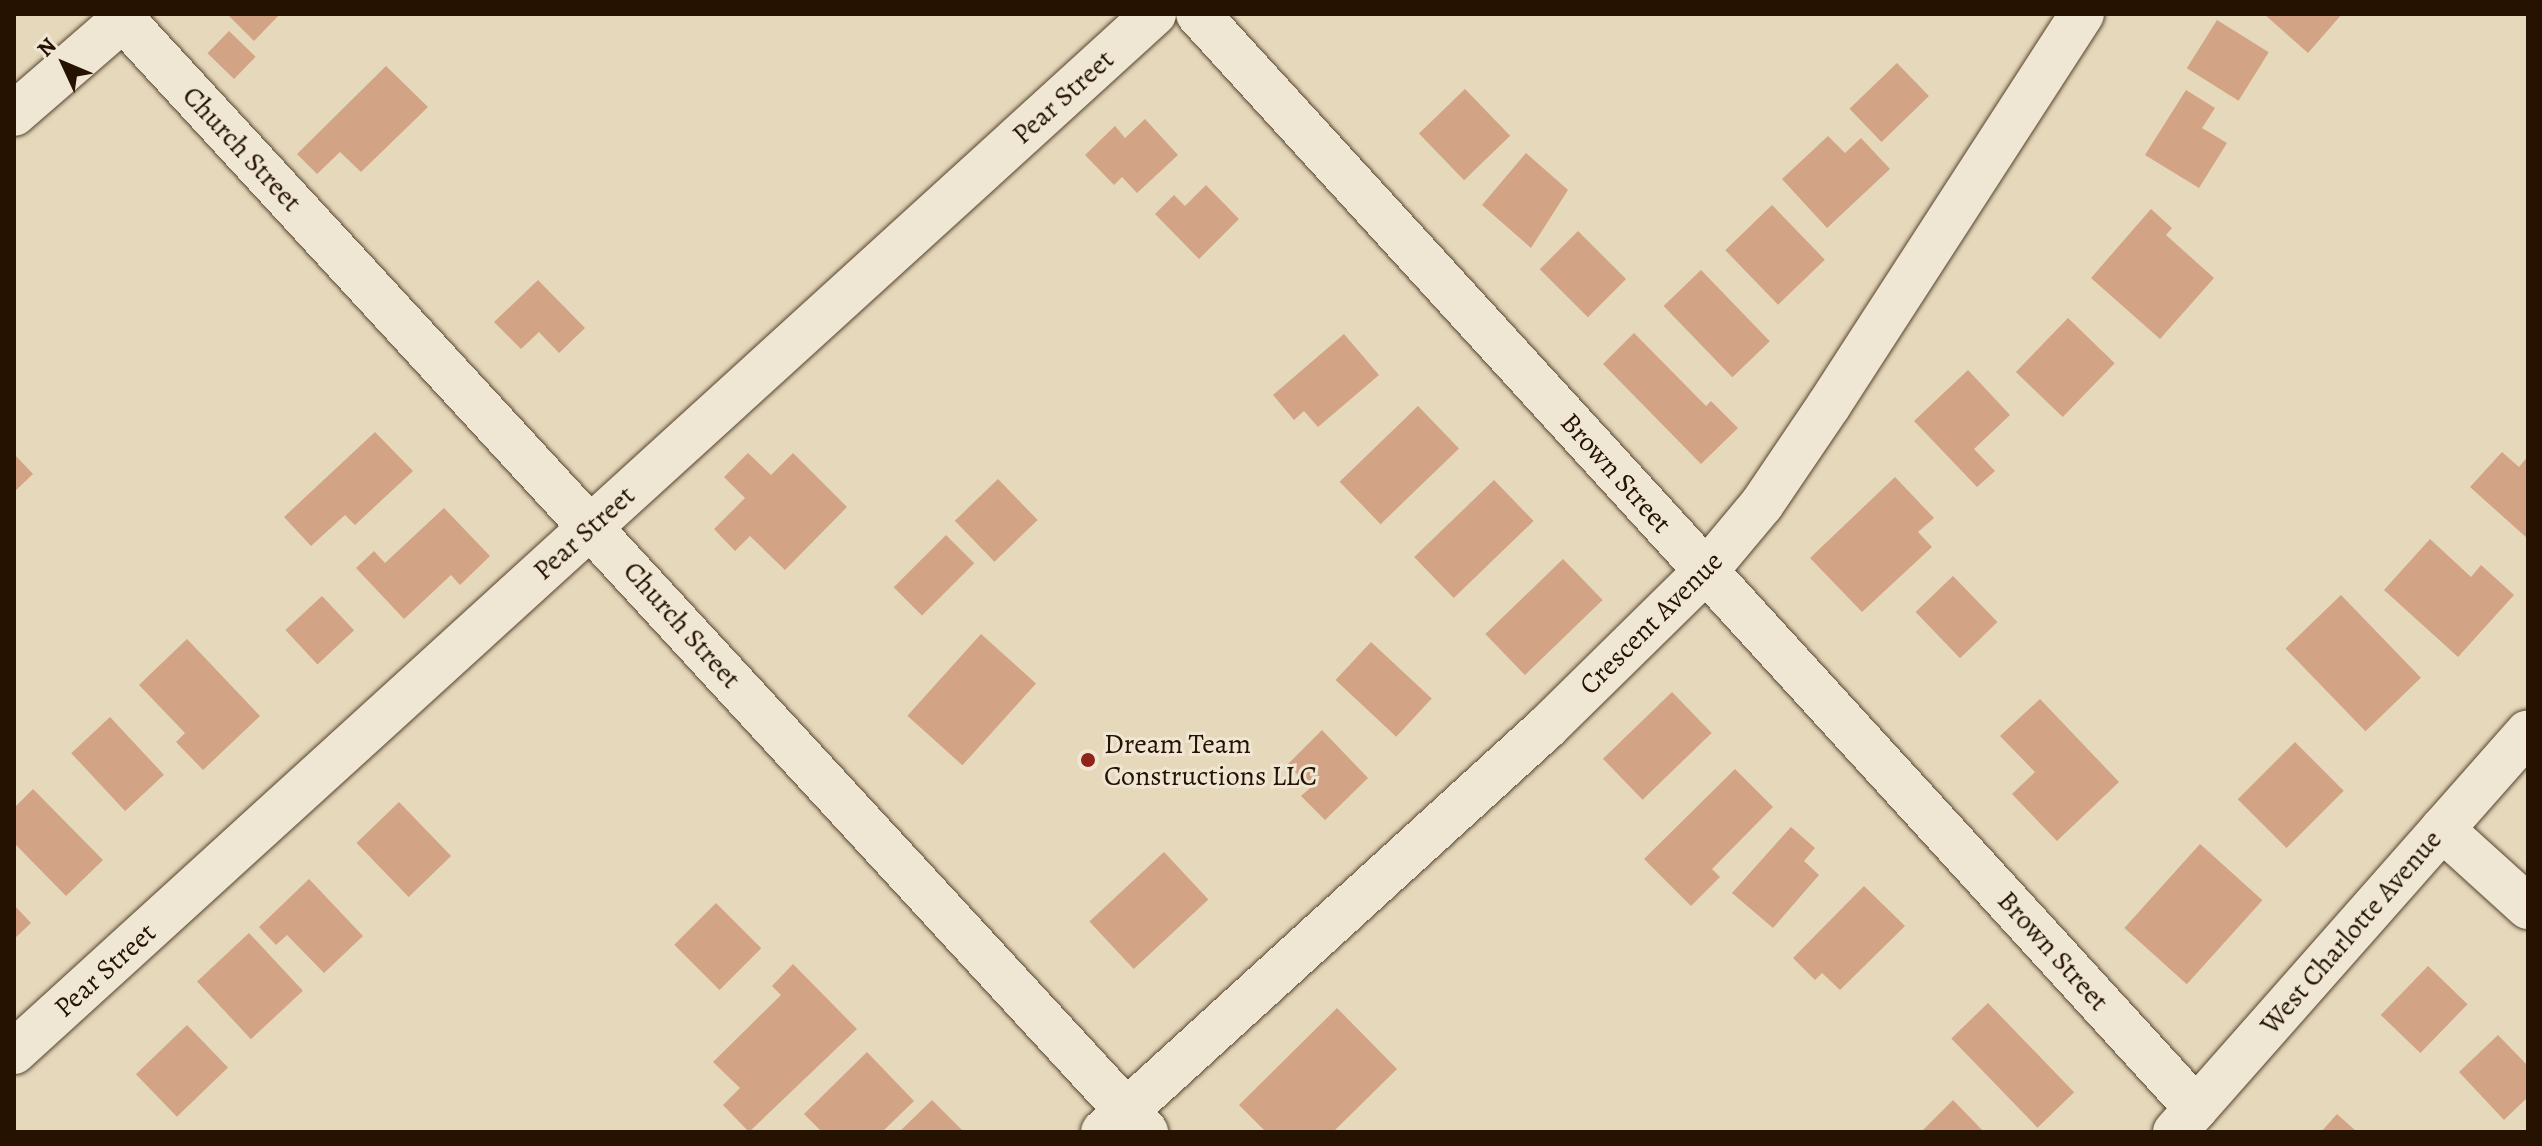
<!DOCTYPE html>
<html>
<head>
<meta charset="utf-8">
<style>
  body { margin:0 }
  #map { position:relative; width:2542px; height:1146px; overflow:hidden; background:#e6d8bb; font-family:Alegreya,serif }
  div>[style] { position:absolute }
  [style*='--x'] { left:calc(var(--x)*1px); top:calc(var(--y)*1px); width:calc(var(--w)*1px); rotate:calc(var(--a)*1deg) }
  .building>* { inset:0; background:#d3a385; transform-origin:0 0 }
  .roads { filter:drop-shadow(0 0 2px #55442f) drop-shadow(0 0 2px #55442f) }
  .minor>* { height:44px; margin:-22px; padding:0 22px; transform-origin:22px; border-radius:22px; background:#efe6d3 }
  .dots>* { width:22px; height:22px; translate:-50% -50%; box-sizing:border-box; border:4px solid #efe6d3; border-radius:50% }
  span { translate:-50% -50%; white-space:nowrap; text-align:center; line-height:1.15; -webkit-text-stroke:6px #efe6d3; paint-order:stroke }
  .street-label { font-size:28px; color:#251200 }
  .poi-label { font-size:28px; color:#251200 }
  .left { translate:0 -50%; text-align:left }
  .frame { position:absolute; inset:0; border:16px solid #251200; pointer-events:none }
  .north { position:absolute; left:24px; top:24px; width:80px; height:80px; -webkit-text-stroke:6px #efe6d3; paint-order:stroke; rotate:314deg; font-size:22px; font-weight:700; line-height:32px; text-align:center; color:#251200 }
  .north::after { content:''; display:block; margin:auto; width:28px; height:36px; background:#251200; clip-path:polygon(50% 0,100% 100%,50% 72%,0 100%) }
</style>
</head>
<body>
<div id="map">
  <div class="building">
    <div style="clip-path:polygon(227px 14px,280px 14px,254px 41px)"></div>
    <div style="clip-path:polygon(2264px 14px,2342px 14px,2308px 53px)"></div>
    <div style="left:2217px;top:20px;width:61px;height:57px;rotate:32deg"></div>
    <div style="left:229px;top:31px;width:37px;height:31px;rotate:44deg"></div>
    <div style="left:1897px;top:63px;width:46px;height:66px;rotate:46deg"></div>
    <div style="clip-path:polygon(386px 66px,428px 107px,361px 172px,340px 152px,317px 174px,297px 154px)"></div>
    <div style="left:1465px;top:89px;width:65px;height:64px;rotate:46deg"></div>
    <div style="clip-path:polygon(2186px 90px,2215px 108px,2202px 128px,2227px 143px,2199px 188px,2145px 155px)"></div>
    <div style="clip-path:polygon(1145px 119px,1178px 155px,1137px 193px,1122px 177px,1114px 185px,1085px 155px,1115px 126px,1125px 138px)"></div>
    <div style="clip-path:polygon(1828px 136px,1845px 153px,1861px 138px,1890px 169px,1827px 228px,1782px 179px)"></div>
    <div style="clip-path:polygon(1526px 153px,1568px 190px,1531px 248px,1482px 205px)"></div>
    <div style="clip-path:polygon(1206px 185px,1239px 219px,1199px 259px,1155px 214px,1174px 195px,1185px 206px)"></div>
    <div style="left:1772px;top:205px;width:76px;height:65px;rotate:46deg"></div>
    <div style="clip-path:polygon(2151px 209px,2172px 228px,2166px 235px,2214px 278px,2160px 339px,2091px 278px)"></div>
    <div style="left:1578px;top:231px;width:68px;height:54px;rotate:45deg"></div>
    <div style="left:1701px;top:270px;width:99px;height:52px;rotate:46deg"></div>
    <div style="clip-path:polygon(538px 280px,585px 328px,559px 353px,539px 332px,521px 349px,494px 322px)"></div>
    <div style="left:2068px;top:318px;width:65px;height:75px;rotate:44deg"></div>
    <div style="clip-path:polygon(1634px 333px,1706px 406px,1711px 401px,1738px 428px,1701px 464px,1603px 364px)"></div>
    <div style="clip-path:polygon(1344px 334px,1379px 375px,1318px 427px,1304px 411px,1294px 420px,1273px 395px)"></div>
    <div style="clip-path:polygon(1968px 370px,2010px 415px,1974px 449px,1995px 471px,1977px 487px,1914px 421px)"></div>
    <div style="left:1418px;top:406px;width:59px;height:109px;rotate:46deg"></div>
    <div style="clip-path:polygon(375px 432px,413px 471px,355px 525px,345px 515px,311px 546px,284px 517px)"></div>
    <div style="clip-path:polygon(2502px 452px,2519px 467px,2528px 456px,2528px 539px,2470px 487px)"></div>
    <div style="clip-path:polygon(748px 453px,771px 475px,793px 453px,847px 507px,785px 570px,750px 536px,735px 551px,714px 529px,745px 498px,724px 477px)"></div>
    <div style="clip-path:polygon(14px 454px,33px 474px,14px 492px)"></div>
    <div style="clip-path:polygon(1895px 477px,1934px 518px,1918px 532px,1932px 547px,1862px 612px,1810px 558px)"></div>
    <div style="left:998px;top:479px;width:57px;height:60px;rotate:46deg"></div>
    <div style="left:1494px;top:480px;width:57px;height:111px;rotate:46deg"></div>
    <div style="clip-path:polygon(444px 508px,490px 556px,460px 585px,451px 575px,404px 619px,356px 568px,374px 551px,385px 563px)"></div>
    <div style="left:946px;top:535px;width:40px;height:74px;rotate:45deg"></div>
    <div style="clip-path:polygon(2430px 539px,2471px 577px,2481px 565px,2514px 595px,2458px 657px,2384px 590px)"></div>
    <div style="left:1563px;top:559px;width:57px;height:108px;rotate:46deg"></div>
    <div style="left:1953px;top:576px;width:64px;height:52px;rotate:46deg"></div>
    <div style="left:2341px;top:595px;width:115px;height:77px;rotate:46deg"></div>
    <div style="left:322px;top:596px;width:47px;height:50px;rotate:47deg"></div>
    <div style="left:981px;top:634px;width:74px;height:110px;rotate:42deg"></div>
    <div style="clip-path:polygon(187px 639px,260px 716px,203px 770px,176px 742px,185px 733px,139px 685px)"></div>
    <div style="left:1371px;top:642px;width:83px;height:52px;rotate:43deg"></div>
    <div style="left:1672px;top:692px;width:57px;height:96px;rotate:46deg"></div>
    <div style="clip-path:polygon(2040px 699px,2119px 782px,2057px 841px,2012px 794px,2035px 772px,2000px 736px)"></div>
    <div style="left:110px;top:717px;width:79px;height:53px;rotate:47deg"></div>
    <div style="clip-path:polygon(1322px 730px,1368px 778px,1325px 820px,1301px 796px,1310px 788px,1288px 764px)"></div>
    <div style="left:2295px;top:742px;width:69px;height:81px;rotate:45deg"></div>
    <div style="clip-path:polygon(1735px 769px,1773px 807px,1712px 869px,1720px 877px,1691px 906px,1644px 859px)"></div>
    <div style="clip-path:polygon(33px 789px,103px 860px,66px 896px,14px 843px,14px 808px)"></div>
    <div style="left:399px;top:802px;width:75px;height:59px;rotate:46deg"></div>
    <div style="clip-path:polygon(1791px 827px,1815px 848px,1804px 861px,1819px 875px,1773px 928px,1732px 893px)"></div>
    <div style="left:2200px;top:844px;width:84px;height:113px;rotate:42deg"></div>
    <div style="left:1164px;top:852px;width:65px;height:102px;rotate:47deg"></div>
    <div style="clip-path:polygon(309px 879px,363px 936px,324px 973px,287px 935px,276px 945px,259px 927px)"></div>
    <div style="clip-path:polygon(1864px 886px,1905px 926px,1840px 990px,1822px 973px,1815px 980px,1793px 958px)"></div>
    <div style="left:716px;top:903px;width:64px;height:59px;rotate:45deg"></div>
    <div style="clip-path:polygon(14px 905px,31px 923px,14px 939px)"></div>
    <div style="left:249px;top:933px;width:79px;height:71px;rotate:47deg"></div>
    <div style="clip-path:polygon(793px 964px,857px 1029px,749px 1132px,723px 1105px,740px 1088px,713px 1062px,781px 995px,772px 986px)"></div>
    <div style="left:2428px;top:966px;width:55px;height:68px;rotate:44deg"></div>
    <div style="left:1988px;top:1003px;width:124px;height:51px;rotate:46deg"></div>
    <div style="clip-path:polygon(1337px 1008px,1397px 1069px,1333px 1132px,1266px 1132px,1239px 1105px)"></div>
    <div style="left:187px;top:1025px;width:59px;height:71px;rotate:46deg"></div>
    <div style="clip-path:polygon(2498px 1035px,2528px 1066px,2528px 1097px,2504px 1120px,2459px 1072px)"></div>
    <div style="clip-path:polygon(867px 1052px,914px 1101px,882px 1132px,822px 1132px,804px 1114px)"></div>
    <div style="clip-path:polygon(932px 1100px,964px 1132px,899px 1132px)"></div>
    <div style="clip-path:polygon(1953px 1100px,1984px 1132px,1921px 1132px)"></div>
    <div style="clip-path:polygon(2337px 1114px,2357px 1132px,2321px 1132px)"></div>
  </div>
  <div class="roads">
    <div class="minor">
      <div style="--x:118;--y:14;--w:1519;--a:47.4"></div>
      <div style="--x:1198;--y:14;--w:1481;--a:47.63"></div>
      <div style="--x:14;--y:114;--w:152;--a:-41"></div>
      <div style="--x:2442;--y:829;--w:116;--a:42.2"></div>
      <div style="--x:14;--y:1052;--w:1542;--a:-42.32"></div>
      <div style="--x:1103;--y:1132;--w:601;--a:-42.37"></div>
      <div style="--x:1547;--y:727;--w:223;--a:-44.5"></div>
      <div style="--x:1706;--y:571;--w:87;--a:-50.1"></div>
      <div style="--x:1762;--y:504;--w:120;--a:-55.9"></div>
      <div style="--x:1829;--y:405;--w:466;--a:-57.1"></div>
      <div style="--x:2175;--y:1132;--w:533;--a:-48.57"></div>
    </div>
  </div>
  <div class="dots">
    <div style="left:1088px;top:760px;background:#8f2418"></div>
  </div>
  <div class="street-label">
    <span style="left:1063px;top:97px;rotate:-42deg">Pear Street</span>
    <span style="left:242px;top:149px;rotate:47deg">Church Street</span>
    <span style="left:1616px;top:473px;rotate:48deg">Brown Street</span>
    <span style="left:584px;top:533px;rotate:-42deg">Pear Street</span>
    <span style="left:1651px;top:623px;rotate:-45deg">Crescent Avenue</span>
    <span style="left:682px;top:625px;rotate:48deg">Church Street</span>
    <span style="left:2351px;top:932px;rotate:-49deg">West Charlotte Avenue</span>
    <span style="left:2053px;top:951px;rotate:48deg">Brown Street</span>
    <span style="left:105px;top:970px;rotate:-42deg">Pear Street</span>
  </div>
  <div class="poi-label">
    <span class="left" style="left:1104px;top:760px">Dream Team<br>Constructions LLC</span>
  </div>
  <div class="frame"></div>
  <div class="north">N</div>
</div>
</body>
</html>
